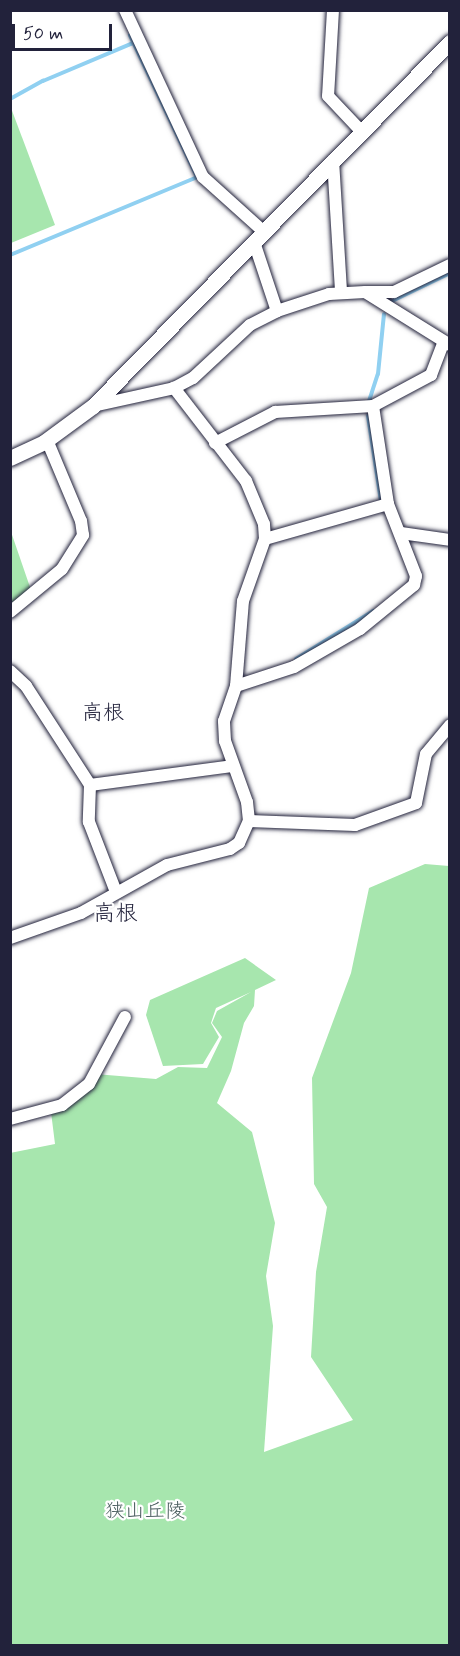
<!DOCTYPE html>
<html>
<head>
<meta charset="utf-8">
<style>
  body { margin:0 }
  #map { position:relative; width:460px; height:1656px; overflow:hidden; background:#fff; font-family:Mynerve,"Klee One",sans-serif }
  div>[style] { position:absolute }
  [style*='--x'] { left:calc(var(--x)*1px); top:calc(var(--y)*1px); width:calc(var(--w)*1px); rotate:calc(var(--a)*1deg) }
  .green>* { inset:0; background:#a7e6ae }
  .stream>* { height:4px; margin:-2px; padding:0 2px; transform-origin:2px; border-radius:2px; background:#90d0f1 }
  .roads { filter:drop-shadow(0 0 2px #22223b) drop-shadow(0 0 2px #22223b) }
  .minor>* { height:12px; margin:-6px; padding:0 6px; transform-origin:6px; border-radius:6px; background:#fff }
  .tertiary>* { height:15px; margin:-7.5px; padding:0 7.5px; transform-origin:7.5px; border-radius:7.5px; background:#fff }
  span { translate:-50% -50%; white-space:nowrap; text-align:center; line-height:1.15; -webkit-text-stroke:4.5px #fff; paint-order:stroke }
  .park-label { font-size:20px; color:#4a5d5e }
  .neighbourhood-label { font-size:21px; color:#22223b }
  .quarter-label { font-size:22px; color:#22223b }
  .frame { position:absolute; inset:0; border:12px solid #22223b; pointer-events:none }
  .scale { position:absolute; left:12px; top:24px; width:100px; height:27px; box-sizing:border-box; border:3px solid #22223b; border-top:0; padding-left:8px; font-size:18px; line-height:21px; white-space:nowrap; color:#22223b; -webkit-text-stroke:4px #fff; paint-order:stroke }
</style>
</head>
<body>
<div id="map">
  <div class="green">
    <div style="clip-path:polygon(11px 108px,55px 225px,11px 243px,10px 243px)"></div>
    <div style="clip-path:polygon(10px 529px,31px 590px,11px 604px,10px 604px)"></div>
    <div style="clip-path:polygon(425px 864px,449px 866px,449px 1645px,11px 1645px,10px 1153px,55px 1144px,51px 1112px,95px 1074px,156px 1079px,178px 1067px,207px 1068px,222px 1037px,212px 1023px,217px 1011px,251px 992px,216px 1008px,211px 1023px,219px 1037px,203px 1064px,163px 1066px,146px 1015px,150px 1000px,245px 958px,276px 980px,255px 990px,254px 1006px,244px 1023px,231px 1071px,217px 1103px,252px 1132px,275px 1223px,266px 1276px,273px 1326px,264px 1452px,353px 1420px,311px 1357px,316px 1272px,327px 1207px,314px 1184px,312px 1078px,351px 973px,369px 888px)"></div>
  </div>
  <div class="stream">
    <div style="--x:10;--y:99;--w:38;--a:-29"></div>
    <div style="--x:43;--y:81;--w:98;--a:-22.9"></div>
    <div style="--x:10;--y:255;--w:203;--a:-22.6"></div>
    <div style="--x:197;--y:177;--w:157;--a:-115.3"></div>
    <div style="--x:392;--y:301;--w:64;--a:-25.8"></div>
    <div style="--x:369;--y:401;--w:28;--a:-72"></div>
    <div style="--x:378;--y:374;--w:60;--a:-84.3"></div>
    <div style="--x:368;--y:416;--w:86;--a:81.3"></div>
    <div style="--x:296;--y:659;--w:91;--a:-31.9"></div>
  </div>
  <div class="roads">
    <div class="minor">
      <div style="--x:125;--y:10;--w:184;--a:65"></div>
      <div style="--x:203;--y:177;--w:82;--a:42"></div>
      <div style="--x:333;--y:10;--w:86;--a:93.3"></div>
      <div style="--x:328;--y:96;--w:50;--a:46.6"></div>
      <div style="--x:333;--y:160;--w:132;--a:86.5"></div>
      <div style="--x:254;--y:242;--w:73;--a:71.6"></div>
      <div style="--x:367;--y:292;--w:27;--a:0"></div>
      <div style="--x:394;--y:292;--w:62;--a:-25.7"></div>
      <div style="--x:93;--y:406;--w:83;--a:-12.5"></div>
      <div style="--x:174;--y:388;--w:21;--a:-28"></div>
      <div style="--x:193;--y:378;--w:78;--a:-42.9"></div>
      <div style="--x:250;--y:325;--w:30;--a:-27"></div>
      <div style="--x:277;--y:311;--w:55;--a:-18.1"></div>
      <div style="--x:329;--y:294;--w:36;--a:-3"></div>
      <div style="--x:365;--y:292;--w:100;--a:31.9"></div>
      <div style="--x:215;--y:443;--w:68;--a:-27.3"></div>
      <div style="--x:275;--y:412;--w:98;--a:-3.5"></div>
      <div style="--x:373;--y:406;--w:66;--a:-28.1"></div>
      <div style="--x:431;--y:375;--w:33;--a:-69"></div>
      <div style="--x:401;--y:533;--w:49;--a:8.1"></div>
      <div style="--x:265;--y:539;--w:128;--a:-15.9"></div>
      <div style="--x:10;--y:612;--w:67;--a:-39.6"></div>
      <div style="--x:62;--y:569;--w:40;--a:-58"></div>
      <div style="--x:83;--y:535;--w:14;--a:-98"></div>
      <div style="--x:81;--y:521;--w:88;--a:-112.8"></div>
      <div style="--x:10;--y:671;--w:22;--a:43"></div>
      <div style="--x:26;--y:686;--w:118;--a:57.1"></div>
      <div style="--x:90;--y:785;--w:143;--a:-7.6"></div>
      <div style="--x:236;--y:686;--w:61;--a:-18.1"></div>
      <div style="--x:294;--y:667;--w:76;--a:-29.9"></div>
      <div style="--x:360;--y:629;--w:70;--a:-39.2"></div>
      <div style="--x:414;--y:585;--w:9;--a:-77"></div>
      <div style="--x:416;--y:576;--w:77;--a:-111.3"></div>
      <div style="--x:388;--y:504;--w:99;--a:-98.7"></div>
      <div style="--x:90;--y:785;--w:37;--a:92"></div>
      <div style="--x:89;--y:822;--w:75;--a:68.9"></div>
      <div style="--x:249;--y:821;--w:106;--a:2.2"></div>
      <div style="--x:355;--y:825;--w:65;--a:-19.8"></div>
      <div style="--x:416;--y:803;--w:50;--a:-78.5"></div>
      <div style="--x:426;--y:754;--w:38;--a:-50"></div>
      <div style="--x:10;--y:938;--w:75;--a:-19.4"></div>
      <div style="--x:81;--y:913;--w:98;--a:-29.2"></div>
      <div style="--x:167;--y:865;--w:65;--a:-14.3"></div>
      <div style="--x:230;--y:849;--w:11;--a:-34"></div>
      <div style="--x:239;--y:843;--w:24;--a:-66"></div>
      <div style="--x:249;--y:821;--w:19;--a:-96"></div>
      <div style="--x:247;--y:802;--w:65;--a:-109.8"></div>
      <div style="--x:225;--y:741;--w:20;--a:-93"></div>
      <div style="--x:224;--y:721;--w:37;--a:-71"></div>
      <div style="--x:236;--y:686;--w:85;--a:-85.3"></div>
      <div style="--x:243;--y:601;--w:66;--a:-70.5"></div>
      <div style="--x:265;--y:539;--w:15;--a:-94"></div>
      <div style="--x:264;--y:524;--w:47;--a:-112.7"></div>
      <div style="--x:246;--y:481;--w:118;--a:-127.7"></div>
      <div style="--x:10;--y:1119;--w:54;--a:-15.1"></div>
      <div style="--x:62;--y:1105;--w:34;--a:-38"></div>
      <div style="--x:89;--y:1084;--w:76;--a:-61.8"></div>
    </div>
    <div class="tertiary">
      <div style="--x:10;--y:458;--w:38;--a:-25"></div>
      <div style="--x:44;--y:442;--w:61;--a:-36.3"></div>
      <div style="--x:93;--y:406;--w:510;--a:-45.56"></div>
    </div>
  </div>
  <div class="park-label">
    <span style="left:145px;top:1511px">狭山丘陵</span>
  </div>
  <div class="neighbourhood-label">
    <span style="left:103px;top:713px">高根</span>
  </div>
  <div class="quarter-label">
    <span style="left:115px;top:915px">高根</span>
  </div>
  <div class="frame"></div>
  <div class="scale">50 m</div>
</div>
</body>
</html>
